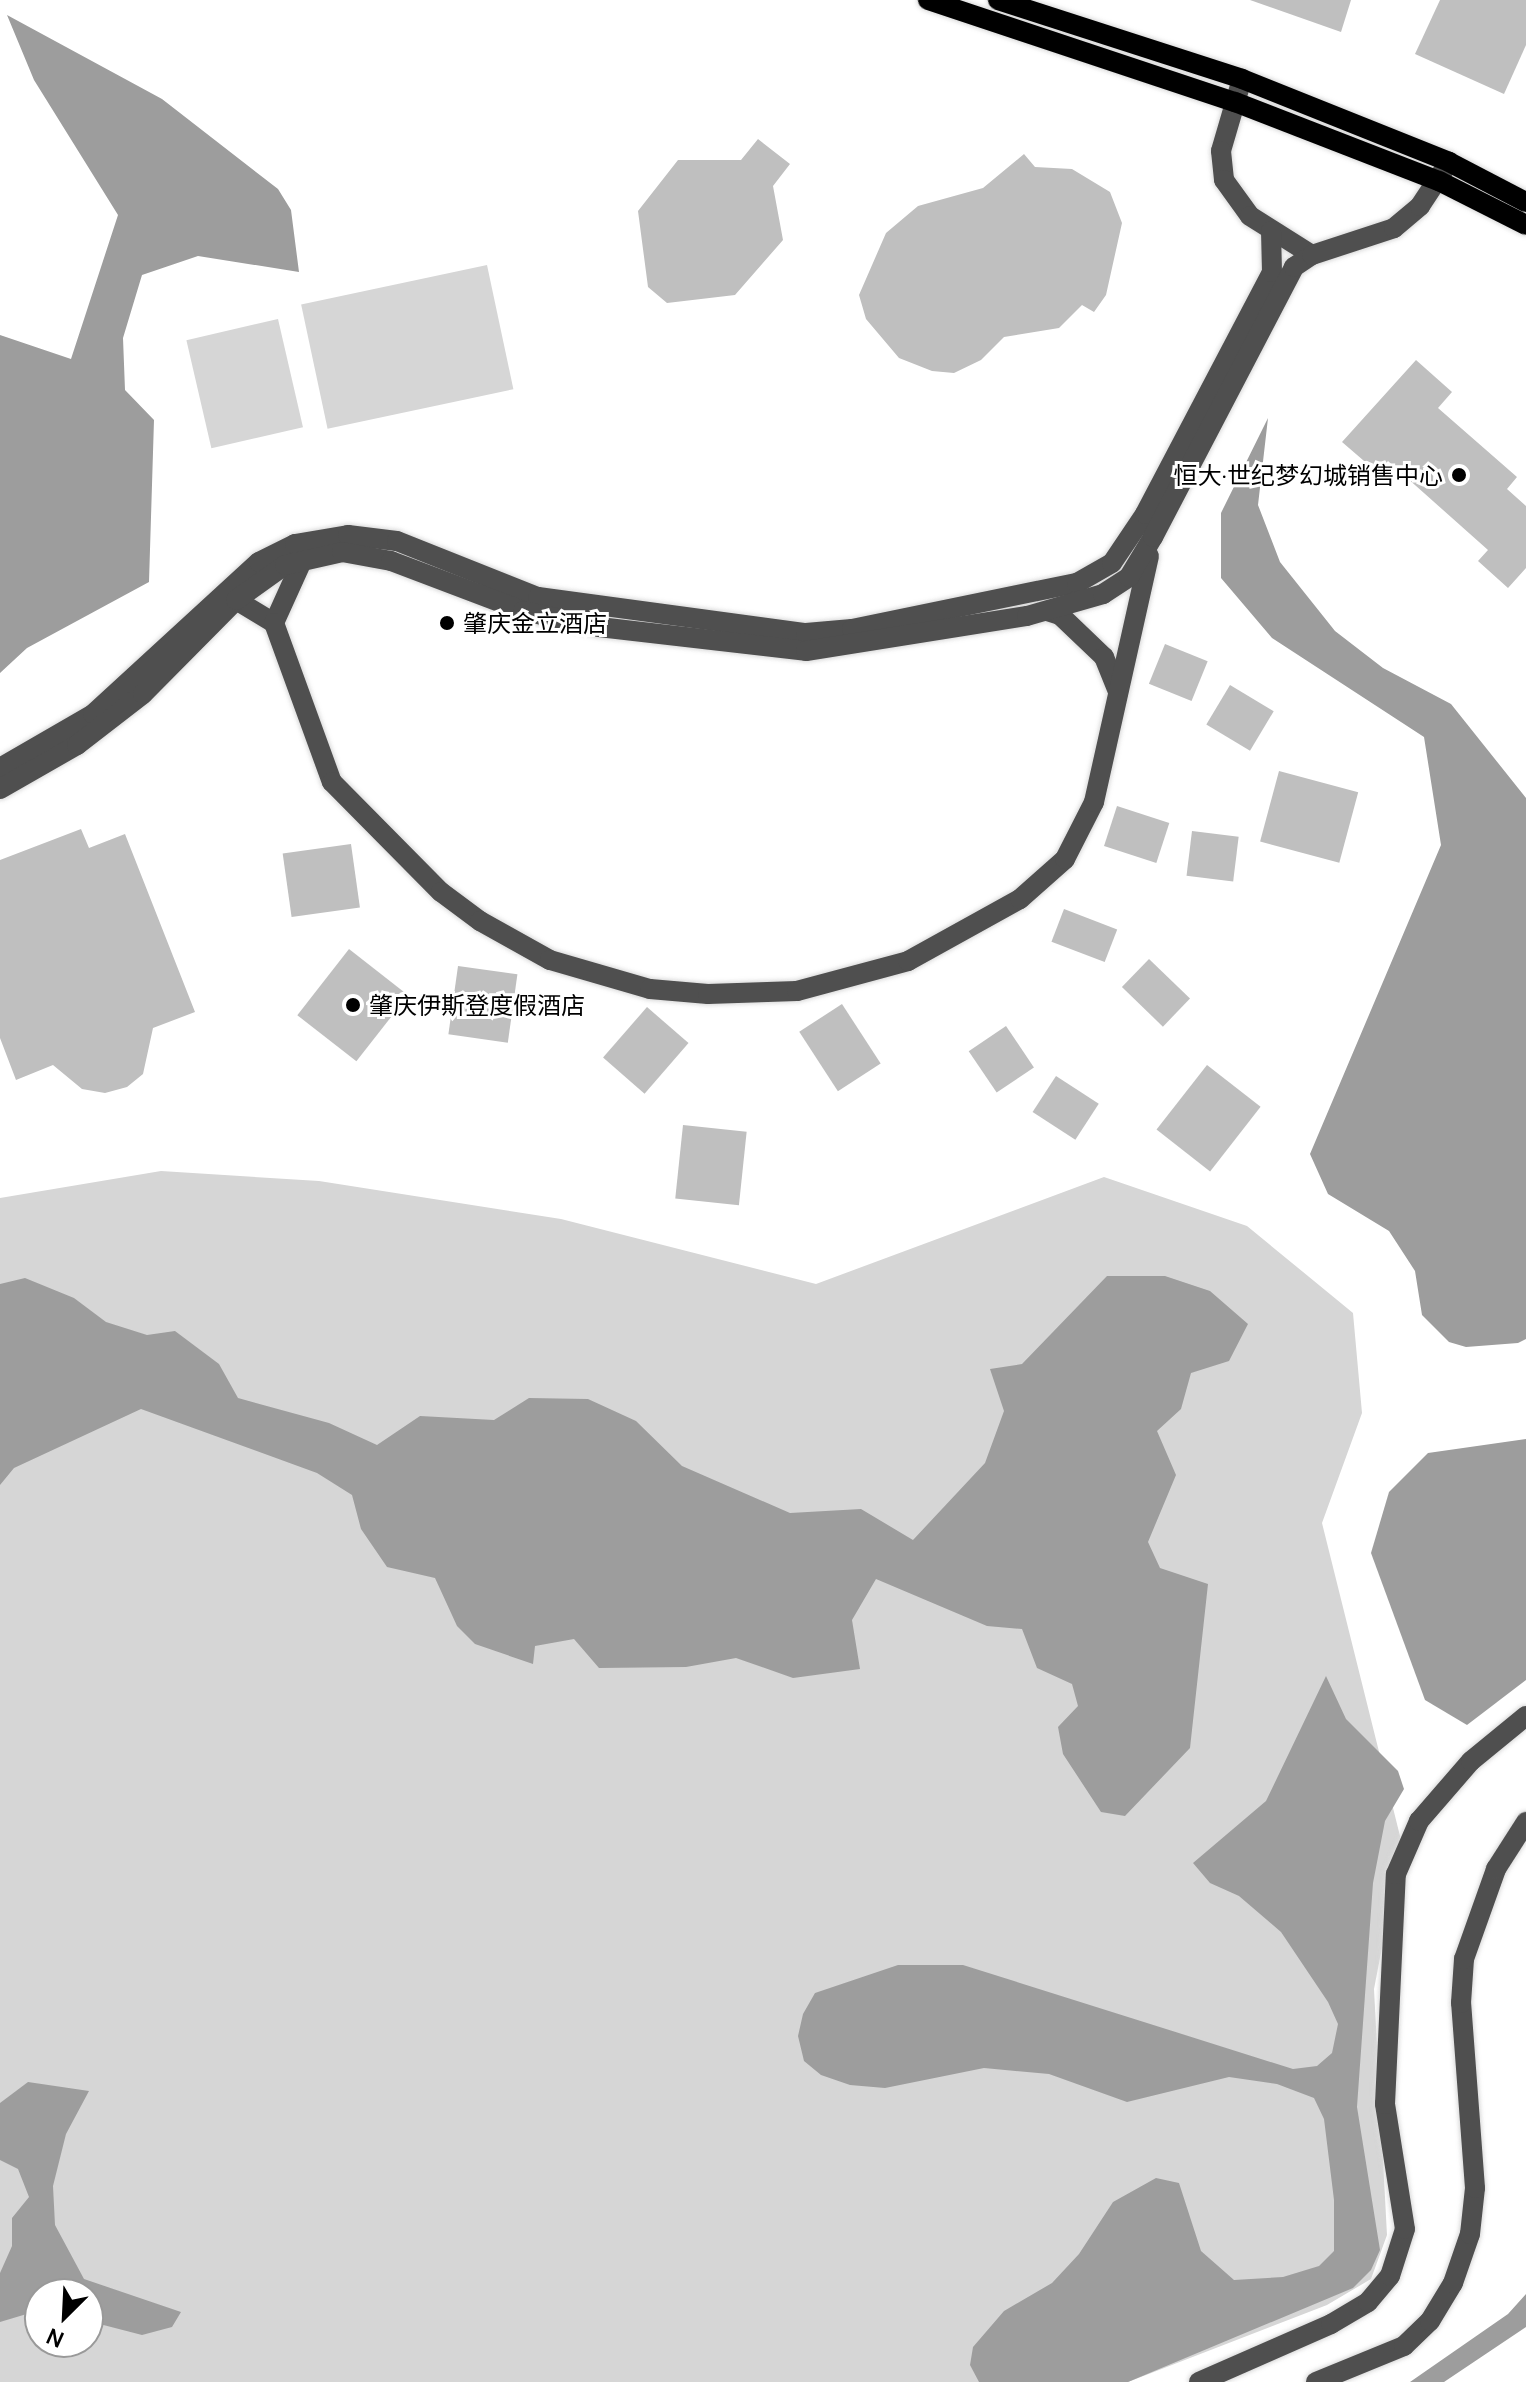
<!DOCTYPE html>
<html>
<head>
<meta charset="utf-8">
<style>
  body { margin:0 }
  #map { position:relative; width:1526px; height:2382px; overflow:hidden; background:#fff; font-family:Manrope,"Noto Sans SC",sans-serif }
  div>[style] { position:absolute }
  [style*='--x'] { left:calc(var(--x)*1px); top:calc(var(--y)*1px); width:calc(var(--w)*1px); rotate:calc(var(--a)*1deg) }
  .green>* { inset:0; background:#d6d6d6; transform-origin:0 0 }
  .water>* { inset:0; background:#9d9d9d }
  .building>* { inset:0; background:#bfbfbf; transform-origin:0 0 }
  .roads { filter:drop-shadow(0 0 2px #dbdbdb) drop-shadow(0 0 2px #dbdbdb) }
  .minor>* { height:20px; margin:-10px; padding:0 10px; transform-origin:10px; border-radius:10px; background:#4f4f4f }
  .major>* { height:20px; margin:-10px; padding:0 10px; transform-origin:10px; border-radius:10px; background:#000 }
  .dots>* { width:22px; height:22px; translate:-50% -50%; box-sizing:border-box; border:4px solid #fff; border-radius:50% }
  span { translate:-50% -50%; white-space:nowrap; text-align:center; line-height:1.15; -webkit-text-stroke:6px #fff; paint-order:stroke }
  .poi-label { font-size:24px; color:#000 }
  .right { translate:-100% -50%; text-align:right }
  .left { translate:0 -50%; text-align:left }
  .north { position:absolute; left:24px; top:2278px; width:80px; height:80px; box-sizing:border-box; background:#fff; border:2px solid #999; border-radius:50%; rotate:204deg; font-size:22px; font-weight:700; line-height:32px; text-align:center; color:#000 }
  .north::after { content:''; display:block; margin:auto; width:28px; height:36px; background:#000; clip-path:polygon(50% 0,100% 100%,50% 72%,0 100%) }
</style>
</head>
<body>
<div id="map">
  <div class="green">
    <div style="left:487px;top:265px;width:127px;height:190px;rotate:78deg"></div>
    <div style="left:278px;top:319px;width:111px;height:94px;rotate:77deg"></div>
    <div style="clip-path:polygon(evenodd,161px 1171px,319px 1181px,561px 1219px,816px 1284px,1104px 1177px,1247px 1226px,1353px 1313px,1362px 1413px,1322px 1523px,1402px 1844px,1374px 1989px,1387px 2235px,1371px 2279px,1327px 2305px,1128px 2382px,0 2382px,0 1198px,161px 1171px,40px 2294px,88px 2294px,88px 2342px,40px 2342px,40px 2294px)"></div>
  </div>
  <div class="water">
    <div style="clip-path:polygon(7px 15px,162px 99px,278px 189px,291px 210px,299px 272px,198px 256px,142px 275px,123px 338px,125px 390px,154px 420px,149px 582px,27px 648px,0 673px,0 335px,71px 359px,118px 215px,34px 80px)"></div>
    <div style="clip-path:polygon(1268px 418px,1258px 505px,1280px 562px,1335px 631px,1383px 668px,1451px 704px,1526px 798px,1526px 1339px,1518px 1343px,1466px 1347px,1449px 1342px,1422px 1315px,1415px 1271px,1389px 1231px,1328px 1194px,1310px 1154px,1441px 845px,1424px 737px,1272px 638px,1221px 578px,1221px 513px)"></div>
    <div style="clip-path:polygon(1107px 1276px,1165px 1276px,1210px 1291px,1248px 1324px,1229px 1361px,1191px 1373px,1181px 1409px,1157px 1431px,1176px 1475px,1148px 1542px,1160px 1568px,1208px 1584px,1190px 1748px,1125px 1816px,1101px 1812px,1063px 1754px,1058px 1727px,1078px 1706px,1072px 1684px,1037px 1668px,1022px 1629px,987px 1626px,876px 1579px,852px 1620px,860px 1669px,793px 1678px,736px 1658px,686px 1667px,599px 1668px,574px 1639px,535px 1646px,533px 1664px,475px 1644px,457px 1626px,435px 1578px,387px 1567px,361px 1529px,352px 1495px,317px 1473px,141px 1409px,14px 1468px,0 1485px,0 1284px,25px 1278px,74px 1298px,106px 1322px,147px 1335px,175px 1331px,219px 1364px,238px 1398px,329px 1423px,377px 1445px,420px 1416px,494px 1420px,529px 1398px,588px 1399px,636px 1421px,682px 1466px,790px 1513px,861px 1509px,913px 1540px,985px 1463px,1004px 1411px,990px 1369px,1022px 1364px)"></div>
    <div style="clip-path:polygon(1526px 1439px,1526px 1680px,1467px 1725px,1425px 1700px,1371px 1553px,1389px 1492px,1428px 1453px)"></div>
    <div style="clip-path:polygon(1326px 1676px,1346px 1719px,1398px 1771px,1404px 1789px,1385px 1821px,1373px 1883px,1357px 2107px,1380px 2250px,1371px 2270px,1353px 2288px,1128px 2382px,979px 2382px,970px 2365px,973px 2347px,1004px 2311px,1052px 2283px,1079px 2254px,1113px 2202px,1156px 2178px,1179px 2183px,1201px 2251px,1234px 2280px,1283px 2277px,1319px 2266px,1334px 2251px,1334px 2200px,1324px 2119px,1314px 2098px,1277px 2084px,1229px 2077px,1127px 2102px,1049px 2074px,984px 2068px,885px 2088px,850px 2085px,821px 2075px,804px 2061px,798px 2036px,803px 2014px,815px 1993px,898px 1965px,963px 1965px,1293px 2069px,1317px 2066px,1332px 2053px,1338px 2024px,1328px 2002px,1281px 1932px,1239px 1896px,1210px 1883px,1193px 1863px,1266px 1801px)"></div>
    <div style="clip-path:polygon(28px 2082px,89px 2091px,66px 2134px,53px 2186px,55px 2225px,84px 2279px,181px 2312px,172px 2327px,142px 2335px,88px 2321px,88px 2294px,40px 2294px,40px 2310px,0 2322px,0 2273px,12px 2246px,12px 2218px,29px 2197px,18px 2169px,0 2160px,0 2103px)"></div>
    <div style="clip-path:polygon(1526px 2294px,1526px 2327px,1444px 2382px,1410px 2382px,1508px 2314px)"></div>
  </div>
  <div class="building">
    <div style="clip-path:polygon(1250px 0,1351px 0,1341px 32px)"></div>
    <div style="clip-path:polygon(1440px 0,1526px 0,1526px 45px,1504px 94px,1415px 54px)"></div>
    <div style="clip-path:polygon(758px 139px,790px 164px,773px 186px,783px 240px,735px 295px,667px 303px,648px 287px,638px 211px,678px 160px,741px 160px)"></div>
    <div style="clip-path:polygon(1024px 154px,1035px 167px,1072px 169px,1110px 192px,1122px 223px,1106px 295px,1094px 312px,1082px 305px,1059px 328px,1004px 337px,981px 360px,954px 373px,932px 371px,899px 358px,866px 319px,859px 295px,886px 233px,918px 206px,983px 188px)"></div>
    <div style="clip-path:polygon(1416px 360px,1452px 392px,1438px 408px,1517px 477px,1507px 489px,1526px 506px,1526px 568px,1508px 588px,1478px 561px,1488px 550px,1388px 461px,1378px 473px,1342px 442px)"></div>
    <div style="left:1165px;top:644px;width:46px;height:43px;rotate:22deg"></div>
    <div style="left:1230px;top:685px;width:51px;height:46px;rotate:31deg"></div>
    <div style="left:1279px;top:771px;width:82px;height:73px;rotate:15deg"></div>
    <div style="left:1117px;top:806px;width:55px;height:42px;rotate:18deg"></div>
    <div style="clip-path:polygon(81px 829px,89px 848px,125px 834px,195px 1012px,153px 1028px,143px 1074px,127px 1087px,105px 1093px,82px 1089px,53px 1065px,16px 1080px,0 1038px,0 860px)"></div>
    <div style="left:1192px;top:831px;width:47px;height:45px;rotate:7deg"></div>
    <div style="left:351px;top:844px;width:64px;height:69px;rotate:82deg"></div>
    <div style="left:1064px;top:909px;width:57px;height:35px;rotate:21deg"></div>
    <div style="left:349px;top:949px;width:75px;height:84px;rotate:38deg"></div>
    <div style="left:1149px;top:959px;width:57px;height:39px;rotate:44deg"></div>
    <div style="left:458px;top:966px;width:60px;height:69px;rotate:8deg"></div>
    <div style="left:842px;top:1004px;width:71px;height:51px;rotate:57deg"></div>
    <div style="left:647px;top:1007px;width:55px;height:67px;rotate:41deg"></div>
    <div style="left:1006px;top:1026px;width:50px;height:45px;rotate:56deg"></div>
    <div style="left:1207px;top:1065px;width:68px;height:82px;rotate:38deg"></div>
    <div style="left:1056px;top:1076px;width:51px;height:43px;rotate:33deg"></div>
    <div style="left:683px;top:1125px;width:64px;height:74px;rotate:6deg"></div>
  </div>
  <div class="roads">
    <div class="minor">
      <div style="--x:1242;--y:79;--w:75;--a:106.3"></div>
      <div style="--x:1221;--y:151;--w:29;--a:84"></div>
      <div style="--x:1224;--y:180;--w:44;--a:54.2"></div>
      <div style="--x:1250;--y:216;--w:73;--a:32.2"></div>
      <div style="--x:236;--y:600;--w:44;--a:31.2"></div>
      <div style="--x:274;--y:623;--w:68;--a:-65.7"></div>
      <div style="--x:1047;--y:611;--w:14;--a:17"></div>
      <div style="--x:1060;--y:615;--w:61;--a:43.7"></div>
      <div style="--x:1104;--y:657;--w:38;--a:68"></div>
      <div style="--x:274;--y:623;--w:169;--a:70"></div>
      <div style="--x:332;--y:782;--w:155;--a:45.3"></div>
      <div style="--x:441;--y:892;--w:49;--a:36.6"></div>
      <div style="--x:480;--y:921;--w:80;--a:29.1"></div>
      <div style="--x:550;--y:960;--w:104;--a:16.2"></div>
      <div style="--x:650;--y:989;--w:58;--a:4.9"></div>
      <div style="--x:708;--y:994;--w:89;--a:-1.9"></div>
      <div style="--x:797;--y:991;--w:115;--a:-15.1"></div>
      <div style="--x:908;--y:961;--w:128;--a:-29"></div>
      <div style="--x:1020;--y:899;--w:60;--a:-41.6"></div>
      <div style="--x:1065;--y:859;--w:64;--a:-63"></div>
      <div style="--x:1094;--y:802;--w:252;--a:-77.4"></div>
      <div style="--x:0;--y:768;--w:108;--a:-30.1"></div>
      <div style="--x:93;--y:714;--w:225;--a:-42.5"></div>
      <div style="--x:259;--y:562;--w:40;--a:-26.6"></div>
      <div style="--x:295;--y:544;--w:54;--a:-9.6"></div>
      <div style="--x:348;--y:535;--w:49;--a:7"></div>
      <div style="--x:397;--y:541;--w:152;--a:21.7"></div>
      <div style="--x:538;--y:597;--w:270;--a:7.7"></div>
      <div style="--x:806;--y:633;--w:46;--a:-5"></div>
      <div style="--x:852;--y:629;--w:230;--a:-11.6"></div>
      <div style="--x:1077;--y:583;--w:40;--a:-29.7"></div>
      <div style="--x:1112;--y:563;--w:59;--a:-56"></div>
      <div style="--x:1145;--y:514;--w:273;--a:-62.3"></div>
      <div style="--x:1272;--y:272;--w:41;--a:-91.4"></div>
      <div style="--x:0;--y:789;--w:89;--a:-29.7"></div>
      <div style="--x:77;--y:745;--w:83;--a:-37.7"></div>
      <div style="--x:143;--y:694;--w:132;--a:-45.3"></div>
      <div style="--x:236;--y:600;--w:60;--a:-35.5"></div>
      <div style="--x:285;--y:565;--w:58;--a:-12.8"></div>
      <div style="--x:342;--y:552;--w:50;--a:10.4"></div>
      <div style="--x:391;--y:561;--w:141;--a:20.7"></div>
      <div style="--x:523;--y:611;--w:78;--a:11.9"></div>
      <div style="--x:599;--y:627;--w:208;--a:6.6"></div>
      <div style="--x:806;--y:651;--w:224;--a:-9"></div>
      <div style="--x:1027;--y:616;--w:79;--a:-16.1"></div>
      <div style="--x:1103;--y:594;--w:31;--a:-33"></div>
      <div style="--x:1129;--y:577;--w:47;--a:-59"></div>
      <div style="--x:1153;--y:537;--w:305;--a:-62.4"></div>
      <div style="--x:1294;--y:267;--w:22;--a:-34"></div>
      <div style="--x:1312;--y:255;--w:86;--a:-18.2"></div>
      <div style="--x:1394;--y:228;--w:34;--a:-40"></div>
      <div style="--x:1420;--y:206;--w:53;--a:-56.6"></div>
      <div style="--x:1199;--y:2382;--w:144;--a:-23.7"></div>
      <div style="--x:1331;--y:2324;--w:43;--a:-30.7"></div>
      <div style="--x:1368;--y:2302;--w:34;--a:-50"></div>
      <div style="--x:1390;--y:2276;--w:49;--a:-72.3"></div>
      <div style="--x:1405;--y:2229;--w:127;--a:-99.1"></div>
      <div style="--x:1385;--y:2104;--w:230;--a:-87.3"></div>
      <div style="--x:1396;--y:1874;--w:58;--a:-66.5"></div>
      <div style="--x:1419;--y:1821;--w:79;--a:-49.1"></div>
      <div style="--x:1471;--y:1761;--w:71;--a:-39.3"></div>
      <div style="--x:1316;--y:2382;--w:95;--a:-22.2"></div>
      <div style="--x:1404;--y:2346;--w:36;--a:-44"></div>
      <div style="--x:1430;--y:2321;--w:44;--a:-58.8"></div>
      <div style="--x:1453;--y:2283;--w:52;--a:-70.9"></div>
      <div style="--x:1470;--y:2234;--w:46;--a:-83.8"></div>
      <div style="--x:1475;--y:2188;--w:186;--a:-94.3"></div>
      <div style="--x:1461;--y:2003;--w:44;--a:-86.1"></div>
      <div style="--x:1464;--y:1959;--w:96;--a:-70.4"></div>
      <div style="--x:1496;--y:1869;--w:56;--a:-57.4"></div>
    </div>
    <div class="major">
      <div style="--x:928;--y:0;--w:324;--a:18.4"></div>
      <div style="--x:1235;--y:102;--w:219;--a:21.2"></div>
      <div style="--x:1439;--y:181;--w:97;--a:26.8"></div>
      <div style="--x:998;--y:0;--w:256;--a:17.9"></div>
      <div style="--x:1242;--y:79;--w:223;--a:21.8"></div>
      <div style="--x:1449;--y:162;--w:87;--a:27.5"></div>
    </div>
  </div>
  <div class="dots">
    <div style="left:1459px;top:475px;background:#000"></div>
    <div style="left:447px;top:623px;background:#000"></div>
    <div style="left:353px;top:1005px;background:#000"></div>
  </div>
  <div class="poi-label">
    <span class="right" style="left:1443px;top:475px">恒大·世纪梦幻城销售中心</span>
    <span class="left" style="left:463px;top:623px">肇庆金立酒店</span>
    <span class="left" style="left:369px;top:1005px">肇庆伊斯登度假酒店</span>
  </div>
  <div class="north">N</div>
</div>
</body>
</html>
